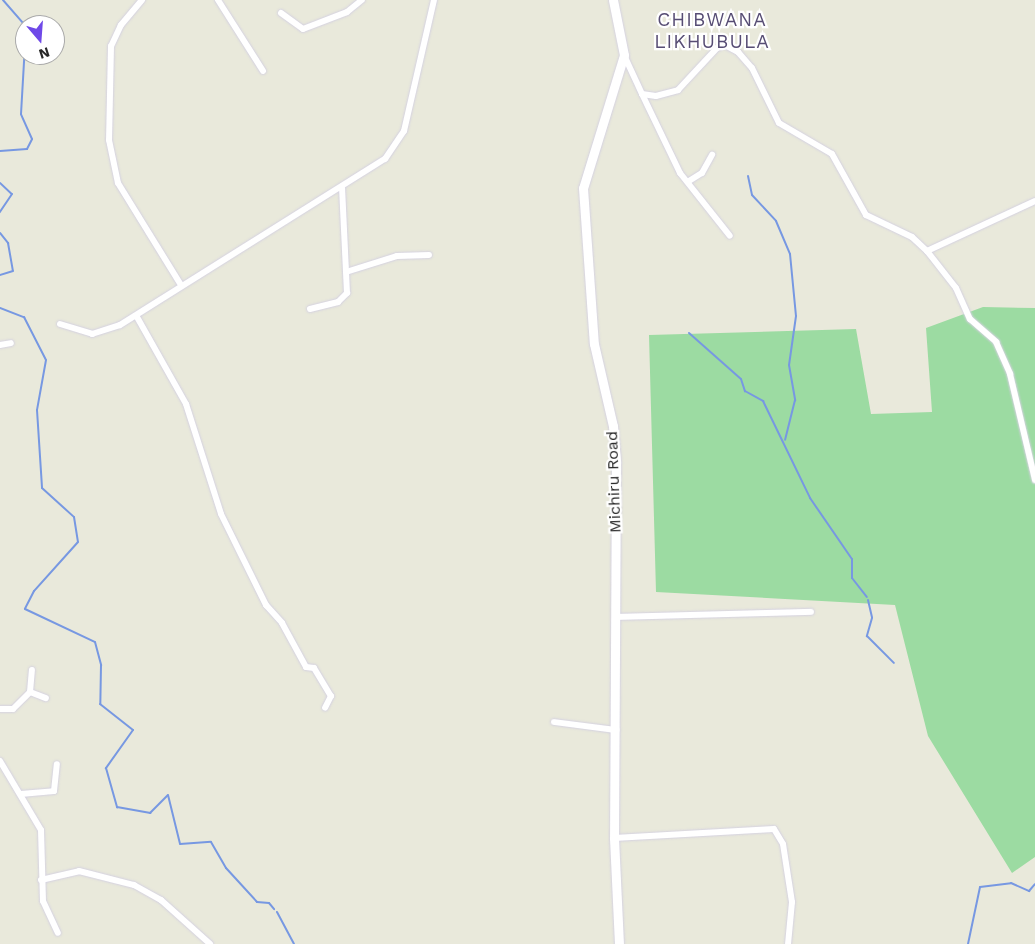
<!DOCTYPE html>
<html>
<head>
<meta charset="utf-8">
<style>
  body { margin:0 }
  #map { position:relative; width:1035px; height:944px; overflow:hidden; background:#e9e9db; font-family:"Work Sans",sans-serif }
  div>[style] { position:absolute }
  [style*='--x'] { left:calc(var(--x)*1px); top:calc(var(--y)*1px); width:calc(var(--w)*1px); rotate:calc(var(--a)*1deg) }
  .green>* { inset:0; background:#9cdba2 }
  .stream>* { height:2px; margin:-1px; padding:0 1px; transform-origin:1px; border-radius:1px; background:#7798e2 }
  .roads { filter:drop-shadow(0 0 1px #d4d1e0) drop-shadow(0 0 1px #d4d1e0) }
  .street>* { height:6px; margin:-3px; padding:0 3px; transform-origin:3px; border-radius:3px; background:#fff }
  .secondary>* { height:9px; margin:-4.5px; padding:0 4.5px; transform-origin:4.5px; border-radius:4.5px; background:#fff }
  span { translate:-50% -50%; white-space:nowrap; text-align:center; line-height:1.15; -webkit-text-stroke:4.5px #fff; paint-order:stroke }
  .street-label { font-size:16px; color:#282828 }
  .quarter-label { font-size:19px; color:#574d74; letter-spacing:1px }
  .north { position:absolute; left:15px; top:15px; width:50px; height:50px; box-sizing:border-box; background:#fff; border:1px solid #a9a9a9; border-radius:50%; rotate:162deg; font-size:14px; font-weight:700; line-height:20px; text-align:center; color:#282828 }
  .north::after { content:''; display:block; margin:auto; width:18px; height:22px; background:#6f49e8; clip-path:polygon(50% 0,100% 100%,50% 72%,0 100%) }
</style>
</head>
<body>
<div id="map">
  <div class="green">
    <div style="clip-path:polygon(983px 307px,1035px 308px,1035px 857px,1012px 873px,928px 736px,895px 605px,656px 592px,649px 335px,856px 329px,871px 414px,932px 412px,926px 328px)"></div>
  </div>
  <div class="stream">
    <div style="--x:3;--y:0;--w:30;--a:49"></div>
    <div style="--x:23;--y:23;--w:16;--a:83"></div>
    <div style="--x:0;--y:151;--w:27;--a:-4"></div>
    <div style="--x:27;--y:149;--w:11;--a:-63"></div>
    <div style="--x:32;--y:139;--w:27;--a:-114"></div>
    <div style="--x:21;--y:114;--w:70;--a:-86.7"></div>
    <div style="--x:748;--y:176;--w:19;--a:78"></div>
    <div style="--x:752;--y:195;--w:35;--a:47"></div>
    <div style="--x:776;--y:221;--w:36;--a:67"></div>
    <div style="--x:790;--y:254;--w:62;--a:84.5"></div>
    <div style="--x:796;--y:316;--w:49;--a:98.1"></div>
    <div style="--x:789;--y:365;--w:36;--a:80"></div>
    <div style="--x:795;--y:400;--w:41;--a:104"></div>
    <div style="--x:0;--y:183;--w:16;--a:43"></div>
    <div style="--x:12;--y:194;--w:22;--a:124"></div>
    <div style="--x:0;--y:233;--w:13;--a:51"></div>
    <div style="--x:8;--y:243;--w:28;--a:80"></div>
    <div style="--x:13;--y:271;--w:14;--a:163"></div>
    <div style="--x:0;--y:308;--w:26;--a:21"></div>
    <div style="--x:24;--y:317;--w:48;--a:62.9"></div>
    <div style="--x:46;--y:360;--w:51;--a:100.2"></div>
    <div style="--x:37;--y:410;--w:78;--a:86.3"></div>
    <div style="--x:42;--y:488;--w:43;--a:42.2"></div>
    <div style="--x:74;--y:517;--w:25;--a:81"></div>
    <div style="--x:78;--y:542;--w:66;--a:131.9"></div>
    <div style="--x:34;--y:591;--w:20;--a:117"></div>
    <div style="--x:25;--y:609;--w:77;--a:25.2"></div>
    <div style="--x:95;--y:642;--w:24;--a:75"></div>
    <div style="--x:101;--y:665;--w:39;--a:91"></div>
    <div style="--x:100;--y:704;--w:42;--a:38.2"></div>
    <div style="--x:133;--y:730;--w:47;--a:125.4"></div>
    <div style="--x:106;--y:768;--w:41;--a:74.2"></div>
    <div style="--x:117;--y:807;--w:34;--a:10"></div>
    <div style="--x:150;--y:813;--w:25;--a:-45"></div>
    <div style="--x:168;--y:795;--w:50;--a:76.2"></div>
    <div style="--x:180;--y:844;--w:31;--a:-4"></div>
    <div style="--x:211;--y:842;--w:30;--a:60"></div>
    <div style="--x:226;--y:868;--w:46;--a:47.6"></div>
    <div style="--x:257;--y:902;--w:12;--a:5"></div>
    <div style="--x:269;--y:903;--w:8;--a:50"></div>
    <div style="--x:689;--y:333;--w:69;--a:41.5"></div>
    <div style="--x:741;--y:379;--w:13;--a:72"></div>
    <div style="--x:745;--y:391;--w:21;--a:29"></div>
    <div style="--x:763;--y:401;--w:108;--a:64.1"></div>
    <div style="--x:810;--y:498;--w:74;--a:55.5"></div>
    <div style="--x:852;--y:559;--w:19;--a:90"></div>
    <div style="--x:852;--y:578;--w:24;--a:52"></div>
    <div style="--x:868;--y:600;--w:18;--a:77"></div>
    <div style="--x:872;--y:618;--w:19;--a:106"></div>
    <div style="--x:867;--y:636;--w:38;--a:45"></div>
    <div style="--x:277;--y:912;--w:36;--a:62"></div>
    <div style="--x:968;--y:944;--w:58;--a:-78.1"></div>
    <div style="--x:980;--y:887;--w:31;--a:-7"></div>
    <div style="--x:1011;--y:883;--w:20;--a:24"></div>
    <div style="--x:1029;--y:891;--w:9;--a:-49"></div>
  </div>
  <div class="roads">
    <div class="street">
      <div style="--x:142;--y:0;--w:33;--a:130"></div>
      <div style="--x:121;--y:25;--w:23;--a:115"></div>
      <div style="--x:111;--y:46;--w:94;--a:91.2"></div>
      <div style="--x:109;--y:140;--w:44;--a:78.2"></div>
      <div style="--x:118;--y:183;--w:120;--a:58.3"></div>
      <div style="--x:218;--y:0;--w:84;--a:57.6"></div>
      <div style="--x:281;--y:13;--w:27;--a:36"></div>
      <div style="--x:303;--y:29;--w:47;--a:-21.1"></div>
      <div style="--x:347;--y:12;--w:19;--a:-39"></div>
      <div style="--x:624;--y:55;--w:43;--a:65.2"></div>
      <div style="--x:642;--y:94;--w:14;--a:8"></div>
      <div style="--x:656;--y:96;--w:23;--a:-15"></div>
      <div style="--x:678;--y:90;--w:57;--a:-47.1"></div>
      <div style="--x:717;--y:48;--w:9;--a:-21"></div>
      <div style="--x:725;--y:45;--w:15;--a:28"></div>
      <div style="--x:738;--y:52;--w:21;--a:49"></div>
      <div style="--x:752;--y:68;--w:61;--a:63.9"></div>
      <div style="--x:779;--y:123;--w:61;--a:30.3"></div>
      <div style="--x:832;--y:154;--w:70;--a:60.9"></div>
      <div style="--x:866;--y:215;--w:51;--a:25.6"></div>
      <div style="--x:912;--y:237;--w:21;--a:43"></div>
      <div style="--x:927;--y:251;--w:47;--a:51.9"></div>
      <div style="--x:956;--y:288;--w:34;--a:66"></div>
      <div style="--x:970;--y:319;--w:35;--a:41"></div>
      <div style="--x:996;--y:342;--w:35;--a:66"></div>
      <div style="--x:1010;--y:374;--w:109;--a:76.7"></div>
      <div style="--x:642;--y:94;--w:88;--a:64.3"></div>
      <div style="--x:680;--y:173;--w:80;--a:51.6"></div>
      <div style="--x:689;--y:181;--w:15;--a:-32"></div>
      <div style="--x:702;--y:173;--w:21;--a:-61"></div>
      <div style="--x:927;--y:251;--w:119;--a:-24.8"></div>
      <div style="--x:346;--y:272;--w:53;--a:-17.4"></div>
      <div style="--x:397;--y:256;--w:32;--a:-2"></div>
      <div style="--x:310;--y:309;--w:29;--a:-14"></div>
      <div style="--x:338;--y:302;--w:13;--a:-45"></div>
      <div style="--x:347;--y:293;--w:105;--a:-92.7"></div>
      <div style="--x:137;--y:317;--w:100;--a:60.6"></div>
      <div style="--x:186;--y:404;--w:115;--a:72.3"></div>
      <div style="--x:221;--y:514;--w:102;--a:63.7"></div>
      <div style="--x:266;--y:605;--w:24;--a:48"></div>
      <div style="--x:282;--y:623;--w:50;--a:61.4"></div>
      <div style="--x:306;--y:667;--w:8;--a:7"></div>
      <div style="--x:314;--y:668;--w:33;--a:59"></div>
      <div style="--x:331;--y:696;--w:13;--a:117"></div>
      <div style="--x:60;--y:324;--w:34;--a:17"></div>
      <div style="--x:92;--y:334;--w:29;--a:-18"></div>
      <div style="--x:120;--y:325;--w:313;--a:-32.1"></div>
      <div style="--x:385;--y:159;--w:34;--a:-56"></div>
      <div style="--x:404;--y:131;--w:134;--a:-77.1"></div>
      <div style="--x:0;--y:345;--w:11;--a:-10"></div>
      <div style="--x:617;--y:617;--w:194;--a:-1.5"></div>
      <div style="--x:30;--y:692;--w:17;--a:21"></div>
      <div style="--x:0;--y:709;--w:13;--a:0"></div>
      <div style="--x:13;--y:709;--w:24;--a:-45"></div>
      <div style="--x:30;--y:692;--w:22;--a:-85"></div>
      <div style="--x:554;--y:722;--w:63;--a:7.4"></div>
      <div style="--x:0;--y:761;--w:80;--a:59.3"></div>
      <div style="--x:41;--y:830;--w:71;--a:88.4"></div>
      <div style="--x:43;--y:901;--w:35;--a:65"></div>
      <div style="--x:21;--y:794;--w:33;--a:-5"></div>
      <div style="--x:54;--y:791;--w:27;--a:-84"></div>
      <div style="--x:614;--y:838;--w:160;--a:-3.2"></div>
      <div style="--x:774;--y:829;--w:17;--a:59"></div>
      <div style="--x:783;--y:844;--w:59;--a:81.2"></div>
      <div style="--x:792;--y:902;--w:42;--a:95.4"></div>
      <div style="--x:41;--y:880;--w:39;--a:-13"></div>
      <div style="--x:79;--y:871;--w:57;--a:14.3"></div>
      <div style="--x:134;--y:885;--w:31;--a:29"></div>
      <div style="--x:161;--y:900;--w:66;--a:41.9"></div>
    </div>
    <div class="secondary">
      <div style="--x:613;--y:0;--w:56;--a:78.7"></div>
      <div style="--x:624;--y:55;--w:139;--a:107.1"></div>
      <div style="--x:583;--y:188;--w:156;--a:86"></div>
      <div style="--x:594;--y:344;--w:84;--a:77"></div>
      <div style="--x:613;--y:426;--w:37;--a:85"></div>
      <div style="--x:616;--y:463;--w:375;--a:90.3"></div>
      <div style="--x:614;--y:838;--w:106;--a:87.3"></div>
    </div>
  </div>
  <div class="street-label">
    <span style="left:614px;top:482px;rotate:-92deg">Michiru Road</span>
  </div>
  <div class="quarter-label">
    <span style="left:712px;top:31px">CHIBWANA<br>LIKHUBULA</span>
  </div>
  <div class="north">N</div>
</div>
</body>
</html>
